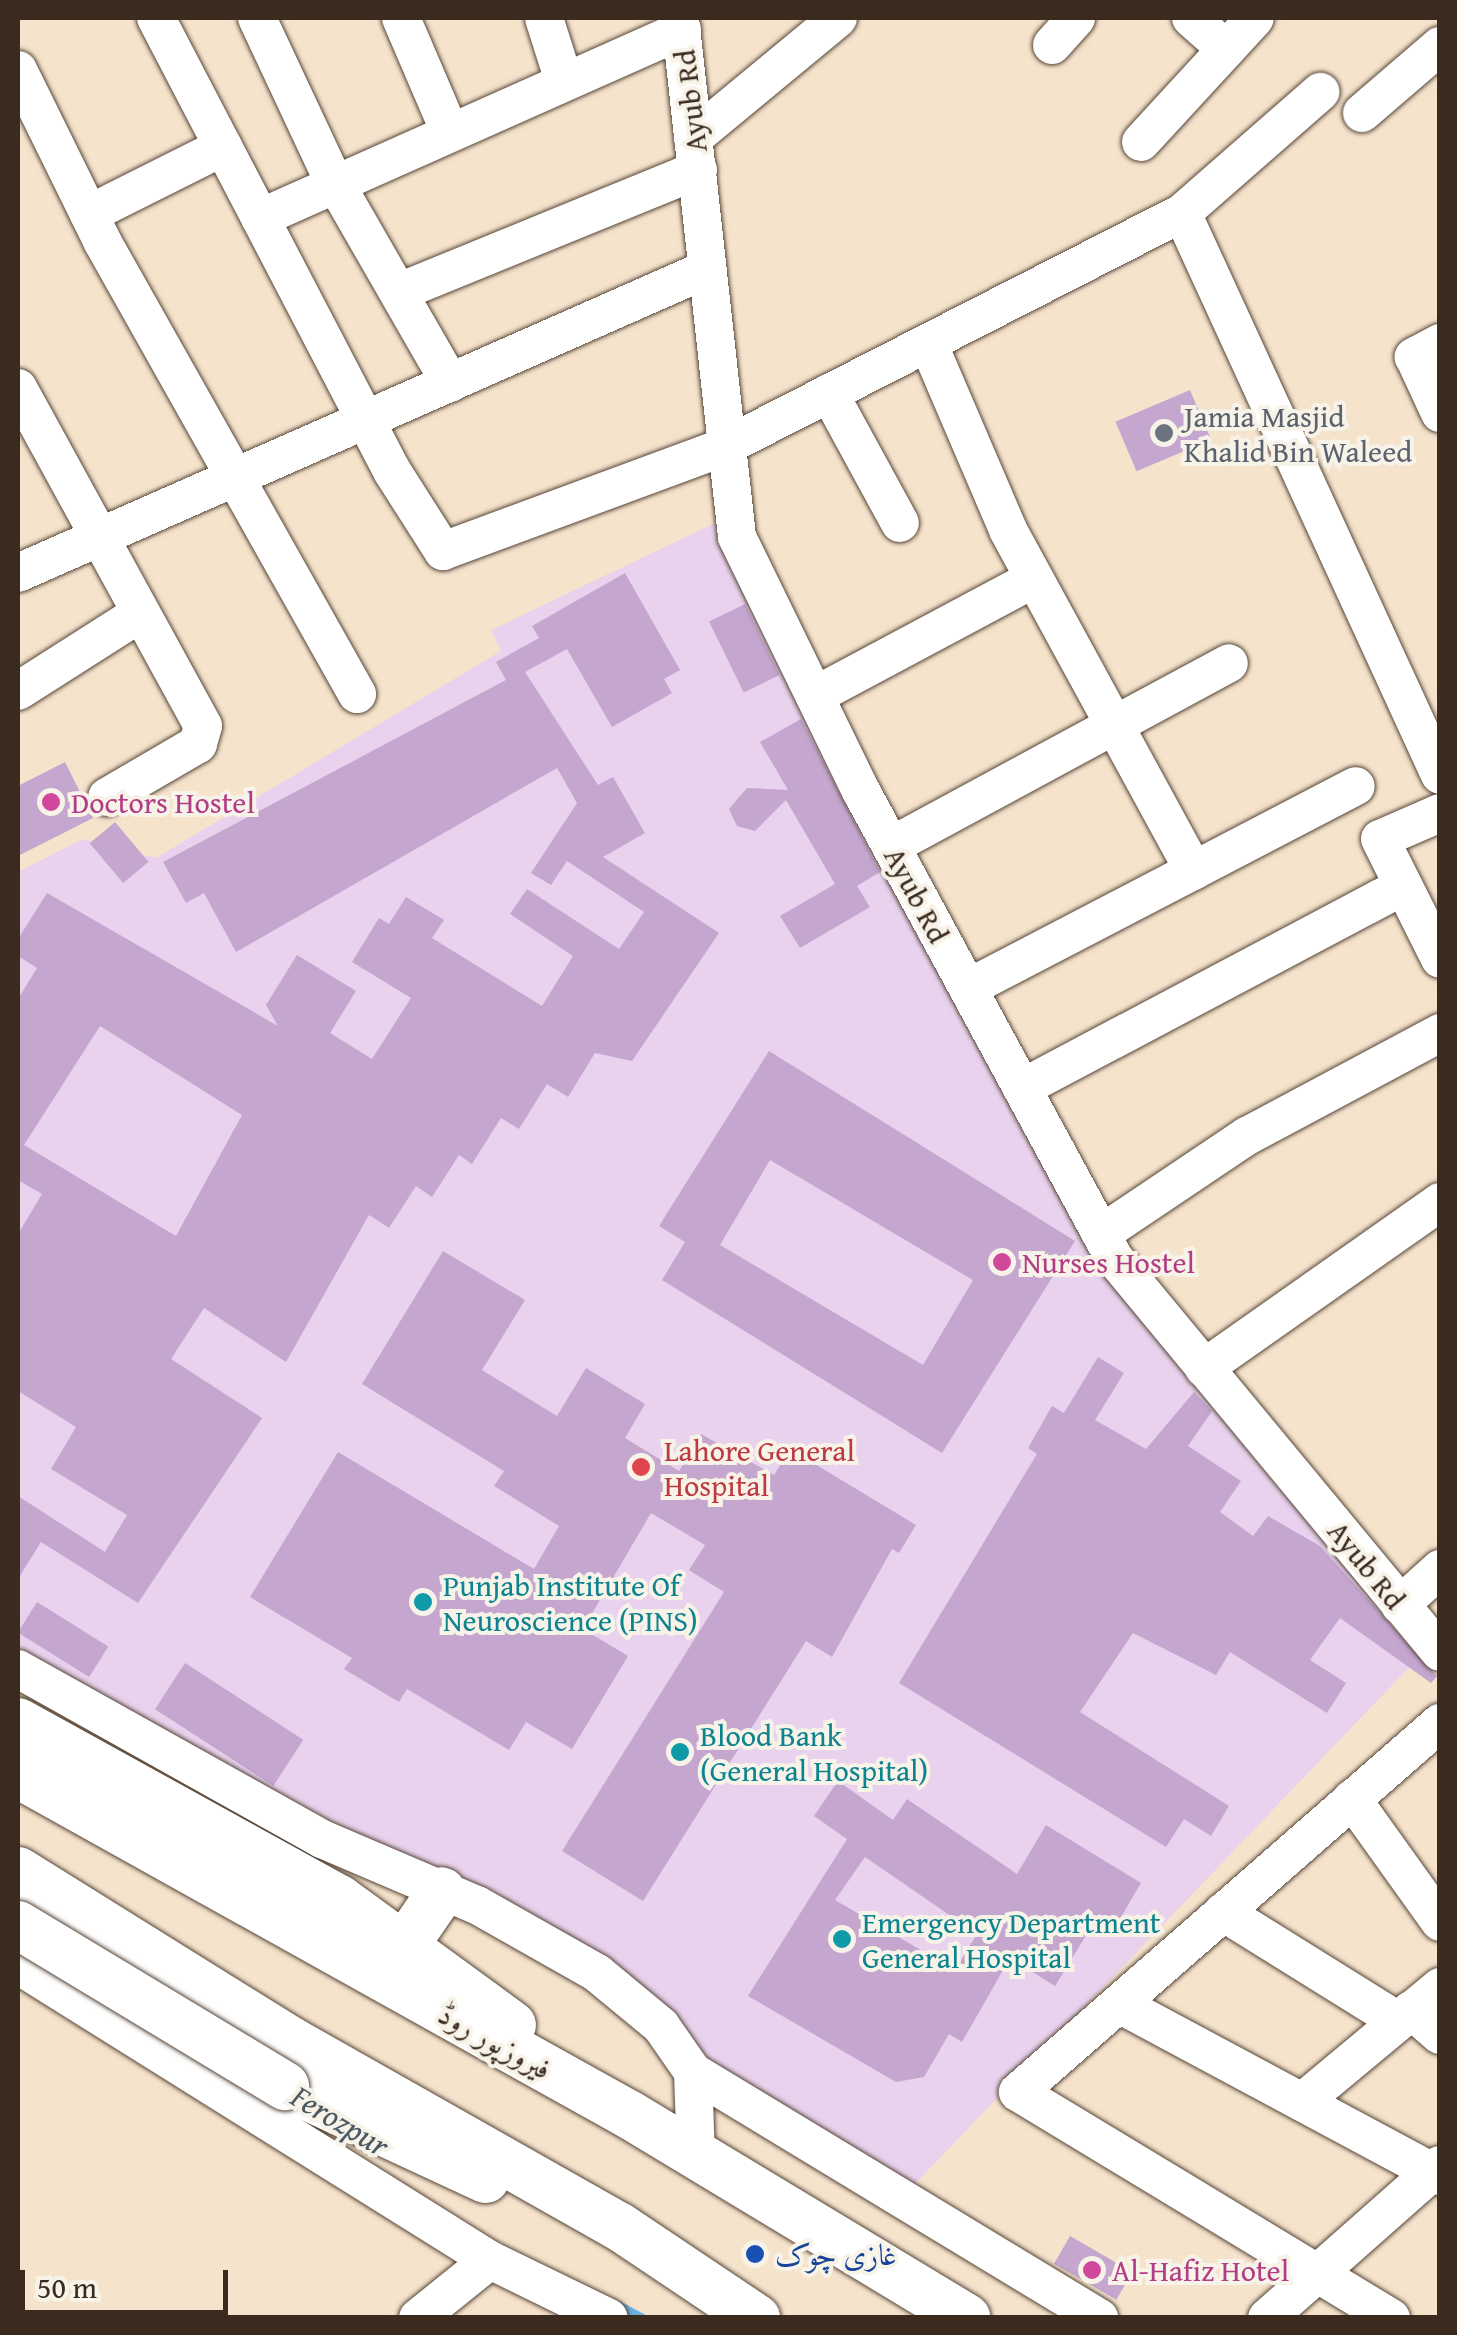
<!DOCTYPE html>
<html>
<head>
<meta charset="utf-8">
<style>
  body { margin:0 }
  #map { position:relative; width:1457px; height:2335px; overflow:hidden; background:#f5e3cc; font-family:"Gentium Book Plus",Amiri,serif }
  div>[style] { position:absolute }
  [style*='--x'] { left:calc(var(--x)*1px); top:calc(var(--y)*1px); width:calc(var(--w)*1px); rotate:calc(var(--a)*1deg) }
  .built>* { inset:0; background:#e8d2ee }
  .stream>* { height:9px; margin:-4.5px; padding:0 4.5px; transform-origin:4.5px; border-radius:4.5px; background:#6ab1e1 }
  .building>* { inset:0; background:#c4a6cf; transform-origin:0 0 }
  .roads { filter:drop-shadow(0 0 2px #574638) drop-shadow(0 0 2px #574638) }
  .minor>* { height:38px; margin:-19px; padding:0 19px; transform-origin:19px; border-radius:19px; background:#fff }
  .major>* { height:48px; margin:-24px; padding:0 24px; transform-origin:24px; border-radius:24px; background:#fff }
  .bridges { filter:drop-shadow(0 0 2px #574638) drop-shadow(0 0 2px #574638) }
  .major-bridge>* { height:48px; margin:-24px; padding:0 24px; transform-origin:24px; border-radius:24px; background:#fff }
  .dots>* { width:28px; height:28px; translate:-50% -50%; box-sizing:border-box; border:5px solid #f7f3e8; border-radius:50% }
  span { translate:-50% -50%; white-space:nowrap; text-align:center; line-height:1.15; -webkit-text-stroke:8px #f7f3e8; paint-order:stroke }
  .street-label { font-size:30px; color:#3b2a1e }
  .worship-label { font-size:30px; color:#5b616d }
  .left { translate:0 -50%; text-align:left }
  .hotel-label { font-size:30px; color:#b23c85 }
  .health-label { font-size:30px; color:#be3a42 }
  .culture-label { font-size:30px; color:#0d838f }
  .transit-label { font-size:30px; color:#164399 }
  .water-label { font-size:32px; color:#4b5962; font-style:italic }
  .frame { position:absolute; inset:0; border:20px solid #3b2a1e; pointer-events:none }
  .scale { position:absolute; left:20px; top:2270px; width:208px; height:45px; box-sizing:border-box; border:5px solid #3b2a1e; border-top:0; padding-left:12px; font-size:30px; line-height:35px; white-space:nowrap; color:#3b2a1e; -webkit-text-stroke:8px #f7f3e8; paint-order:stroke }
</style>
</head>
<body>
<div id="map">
  <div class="built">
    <div style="clip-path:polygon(717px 522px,1116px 1282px,1418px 1658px,914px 2185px,18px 1652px,18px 872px,83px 839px,156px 858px,501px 651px,491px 630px)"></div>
  </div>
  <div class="stream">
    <div style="--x:618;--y:2305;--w:27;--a:28"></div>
  </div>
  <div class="building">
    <div style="left:1190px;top:390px;width:54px;height:81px;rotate:67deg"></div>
    <div style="clip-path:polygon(evenodd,625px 573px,680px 670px,664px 679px,672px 693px,612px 727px,567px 649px,525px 672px,598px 785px,613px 777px,645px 833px,603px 857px,719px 933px,632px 1061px,595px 1053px,568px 1097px,547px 1084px,519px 1129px,501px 1118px,472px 1164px,459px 1155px,432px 1197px,416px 1186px,389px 1228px,369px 1215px,286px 1362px,204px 1308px,171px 1359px,262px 1418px,138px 1603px,41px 1542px,18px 1579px,18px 1496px,105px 1552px,127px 1515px,51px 1469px,76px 1427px,18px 1391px,18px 1234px,42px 1194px,18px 1180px,18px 999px,37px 968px,18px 956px,18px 939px,47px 893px,278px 1026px,266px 1005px,297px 955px,356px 991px,330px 1033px,372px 1059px,411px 998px,352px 962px,379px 918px,389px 924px,406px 897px,444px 920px,432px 938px,542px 1006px,573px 956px,510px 914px,527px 889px,619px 949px,644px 912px,567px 861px,551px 885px,531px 873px,577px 803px,557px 768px,236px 952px,204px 893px,186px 903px,163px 862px,506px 680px,496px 662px,539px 638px,532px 626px,625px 573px,100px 1026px,242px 1115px,176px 1236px,24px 1145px,100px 1026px)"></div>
    <div style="left:745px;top:604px;width:79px;height:40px;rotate:64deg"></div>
    <div style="clip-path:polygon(801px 719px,880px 872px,857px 886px,870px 907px,800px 948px,780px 916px,835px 884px,786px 800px,755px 831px,737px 826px,729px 809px,747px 788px,788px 790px,760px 742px)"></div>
    <div style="clip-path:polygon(65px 762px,93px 818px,18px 856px,18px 786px)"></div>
    <div style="left:115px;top:822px;width:52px;height:33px;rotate:50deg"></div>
    <div style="clip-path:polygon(evenodd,769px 1051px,1075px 1241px,942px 1453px,662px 1280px,685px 1242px,659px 1226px,769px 1051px,770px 1160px,973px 1280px,923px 1365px,720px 1245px,770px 1160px)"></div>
    <div style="clip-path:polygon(443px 1251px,525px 1300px,482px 1370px,557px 1416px,586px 1368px,645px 1404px,625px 1438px,679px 1471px,701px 1434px,774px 1475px,790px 1449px,916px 1525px,899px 1553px,892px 1549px,832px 1657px,806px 1641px,643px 1901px,562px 1851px,724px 1592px,689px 1570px,705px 1545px,651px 1513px,583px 1629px,628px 1656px,572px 1749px,526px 1722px,509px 1750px,407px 1689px,399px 1702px,344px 1669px,352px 1658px,250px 1597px,338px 1452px,534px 1569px,559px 1526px,494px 1486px,504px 1471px,362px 1384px)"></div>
    <div style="clip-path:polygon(1098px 1357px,1124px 1373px,1095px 1420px,1146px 1449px,1194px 1392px,1212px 1411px,1188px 1446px,1241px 1481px,1220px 1512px,1253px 1536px,1268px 1516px,1320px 1546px,1437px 1676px,1431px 1683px,1340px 1618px,1310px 1660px,1346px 1683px,1327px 1713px,1230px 1652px,1216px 1675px,1133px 1633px,1080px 1712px,1229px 1806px,1211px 1836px,1184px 1819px,1166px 1847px,899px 1683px,1037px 1454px,1028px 1448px,1052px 1406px,1064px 1413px)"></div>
    <div style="left:37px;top:1602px;width:84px;height:36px;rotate:32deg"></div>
    <div style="left:185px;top:1663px;width:141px;height:55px;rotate:33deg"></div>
    <div style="clip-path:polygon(evenodd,838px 1781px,893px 1820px,907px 1799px,1017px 1874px,1046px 1825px,1141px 1883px,1115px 1927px,1098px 1916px,1055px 1986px,1010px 1958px,962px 2042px,949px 2034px,924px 2077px,896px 2082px,748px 1996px,847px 1839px,814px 1816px,838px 1781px,865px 1857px,977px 1934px,955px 1970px,835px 1900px,865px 1857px)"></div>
    <div style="left:1070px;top:2236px;width:72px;height:32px;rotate:30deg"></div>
  </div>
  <div class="roads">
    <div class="minor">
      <div style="--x:156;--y:18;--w:511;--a:62.48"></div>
      <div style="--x:392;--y:471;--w:95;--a:57.5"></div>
      <div style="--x:443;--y:551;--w:297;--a:-20.3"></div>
      <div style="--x:722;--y:448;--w:517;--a:-27.06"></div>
      <div style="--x:1182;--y:213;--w:618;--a:65.34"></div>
      <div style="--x:257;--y:18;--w:172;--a:64.9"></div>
      <div style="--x:330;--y:174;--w:241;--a:60.1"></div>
      <div style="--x:401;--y:18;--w:122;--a:66.8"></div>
      <div style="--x:544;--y:18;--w:66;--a:72.4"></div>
      <div style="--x:680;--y:18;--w:522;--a:83.73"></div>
      <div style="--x:737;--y:537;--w:283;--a:64"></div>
      <div style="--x:861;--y:791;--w:531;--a:61.55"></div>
      <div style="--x:1114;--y:1258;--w:511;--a:50.4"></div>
      <div style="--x:1191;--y:18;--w:47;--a:41.5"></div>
      <div style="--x:1052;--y:45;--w:36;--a:-48"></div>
      <div style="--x:18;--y:70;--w:191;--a:63.8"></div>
      <div style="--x:102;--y:241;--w:520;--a:60.62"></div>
      <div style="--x:1362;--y:113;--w:103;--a:-40.7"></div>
      <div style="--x:693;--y:138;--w:188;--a:-39.6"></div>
      <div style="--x:1141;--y:142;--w:168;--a:-47.4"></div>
      <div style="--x:1182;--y:213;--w:184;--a:-41.2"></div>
      <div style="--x:89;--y:214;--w:150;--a:-26.6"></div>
      <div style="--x:260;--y:218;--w:462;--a:-24"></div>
      <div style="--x:399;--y:292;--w:323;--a:-22.2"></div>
      <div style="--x:928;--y:343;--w:203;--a:66.8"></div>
      <div style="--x:1008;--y:530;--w:388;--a:61.4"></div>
      <div style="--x:1440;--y:343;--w:30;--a:152"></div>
      <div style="--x:1414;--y:357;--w:62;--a:65.1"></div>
      <div style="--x:18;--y:388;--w:385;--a:61.3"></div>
      <div style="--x:203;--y:726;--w:19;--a:106"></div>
      <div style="--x:198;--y:744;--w:105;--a:149.8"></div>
      <div style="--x:829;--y:393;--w:148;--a:61.4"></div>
      <div style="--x:18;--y:573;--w:751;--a:-23.8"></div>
      <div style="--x:18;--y:691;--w:143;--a:-32.5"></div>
      <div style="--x:816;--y:695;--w:246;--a:-28.1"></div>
      <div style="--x:1440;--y:813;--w:65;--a:156.6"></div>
      <div style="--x:1380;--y:839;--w:134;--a:63.4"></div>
      <div style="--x:891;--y:846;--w:384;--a:-28.4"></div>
      <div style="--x:968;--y:988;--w:437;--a:-27.5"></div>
      <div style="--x:1022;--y:1088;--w:431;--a:-27.9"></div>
      <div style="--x:1101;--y:1234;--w:176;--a:-33.9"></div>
      <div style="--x:1247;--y:1136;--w:219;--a:-28.1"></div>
      <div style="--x:1204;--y:1368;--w:289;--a:-35.1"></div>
      <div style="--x:1400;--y:1605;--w:54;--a:-42"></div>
      <div style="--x:18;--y:1669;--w:348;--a:29.2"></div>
      <div style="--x:322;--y:1839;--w:168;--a:23.1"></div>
      <div style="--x:477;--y:1905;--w:138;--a:29.5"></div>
      <div style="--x:597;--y:1973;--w:83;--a:39.6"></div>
      <div style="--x:661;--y:2026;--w:56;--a:55.2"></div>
      <div style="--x:693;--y:2072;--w:85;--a:88"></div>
      <div style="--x:1352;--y:1799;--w:151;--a:54.4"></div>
      <div style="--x:1223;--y:1912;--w:206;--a:31.9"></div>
      <div style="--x:18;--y:1965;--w:557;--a:32.01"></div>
      <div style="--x:490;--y:2260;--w:132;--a:26"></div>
      <div style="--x:1119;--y:2004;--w:364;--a:28.2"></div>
      <div style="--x:1411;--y:2010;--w:38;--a:41"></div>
      <div style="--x:693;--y:2072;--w:475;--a:31.2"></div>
      <div style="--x:1302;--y:2102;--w:180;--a:-39.8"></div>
      <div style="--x:418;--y:2318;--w:92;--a:-38.9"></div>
      <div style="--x:1267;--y:2318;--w:231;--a:-41.5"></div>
      <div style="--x:1391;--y:2318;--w:436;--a:-148.8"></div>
      <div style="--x:1018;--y:2092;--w:561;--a:-41.17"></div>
    </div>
    <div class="major">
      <div style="--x:18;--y:1722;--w:367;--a:28.9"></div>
      <div style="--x:339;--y:1899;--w:214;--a:36.1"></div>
      <div style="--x:18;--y:1774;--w:701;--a:29.13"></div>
      <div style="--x:630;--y:2115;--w:393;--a:31.1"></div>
      <div style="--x:18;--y:1871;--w:322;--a:31.9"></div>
      <div style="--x:291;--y:2041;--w:378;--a:29.5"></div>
      <div style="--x:620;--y:2227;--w:164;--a:33.8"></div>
      <div style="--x:405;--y:1945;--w:65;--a:-55.6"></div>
      <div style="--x:285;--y:2086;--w:221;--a:24.9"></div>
    </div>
  </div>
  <div class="bridges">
    <div class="major-bridge">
      <div style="--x:18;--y:1925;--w:312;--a:31.1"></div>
    </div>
  </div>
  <div class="dots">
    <div style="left:1164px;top:433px;background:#6b7280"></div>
    <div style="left:51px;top:802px;background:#d1479c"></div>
    <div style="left:1002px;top:1262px;background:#d1479c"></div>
    <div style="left:641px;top:1467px;background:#e0444e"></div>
    <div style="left:423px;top:1602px;background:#0f9aa8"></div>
    <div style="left:680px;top:1752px;background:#0f9aa8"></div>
    <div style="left:842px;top:1939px;background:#0f9aa8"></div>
    <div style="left:755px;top:2254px;background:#1a4fb4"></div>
    <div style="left:1092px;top:2270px;background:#d1479c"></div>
  </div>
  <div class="street-label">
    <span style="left:690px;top:101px;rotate:-97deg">Ayub Rd</span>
    <span style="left:917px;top:895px;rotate:62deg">Ayub Rd</span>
    <span style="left:1367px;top:1565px;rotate:51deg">Ayub Rd</span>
    <span style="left:495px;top:2041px;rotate:29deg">فیروزپور روڈ</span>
  </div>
  <div class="worship-label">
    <span class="left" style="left:1184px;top:433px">Jamia Masjid<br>Khalid Bin Waleed</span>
  </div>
  <div class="hotel-label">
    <span class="left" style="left:71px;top:802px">Doctors Hostel</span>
    <span class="left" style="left:1022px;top:1262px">Nurses Hostel</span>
    <span class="left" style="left:1112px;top:2270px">Al-Hafiz Hotel</span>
  </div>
  <div class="health-label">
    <span class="left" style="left:664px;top:1467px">Lahore General<br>Hospital</span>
  </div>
  <div class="culture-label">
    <span class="left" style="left:443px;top:1602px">Punjab Institute Of<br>Neuroscience (PINS)</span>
    <span class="left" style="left:700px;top:1752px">Blood Bank<br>(General Hospital)</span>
    <span class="left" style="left:862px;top:1939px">Emergency Department<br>General Hospital</span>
  </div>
  <div class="transit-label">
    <span class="left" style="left:775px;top:2254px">غازی چوک</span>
  </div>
  <div class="water-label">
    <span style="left:340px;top:2121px;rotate:31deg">Ferozpur</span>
  </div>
  <div class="frame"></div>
  <div class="scale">50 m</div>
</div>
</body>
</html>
